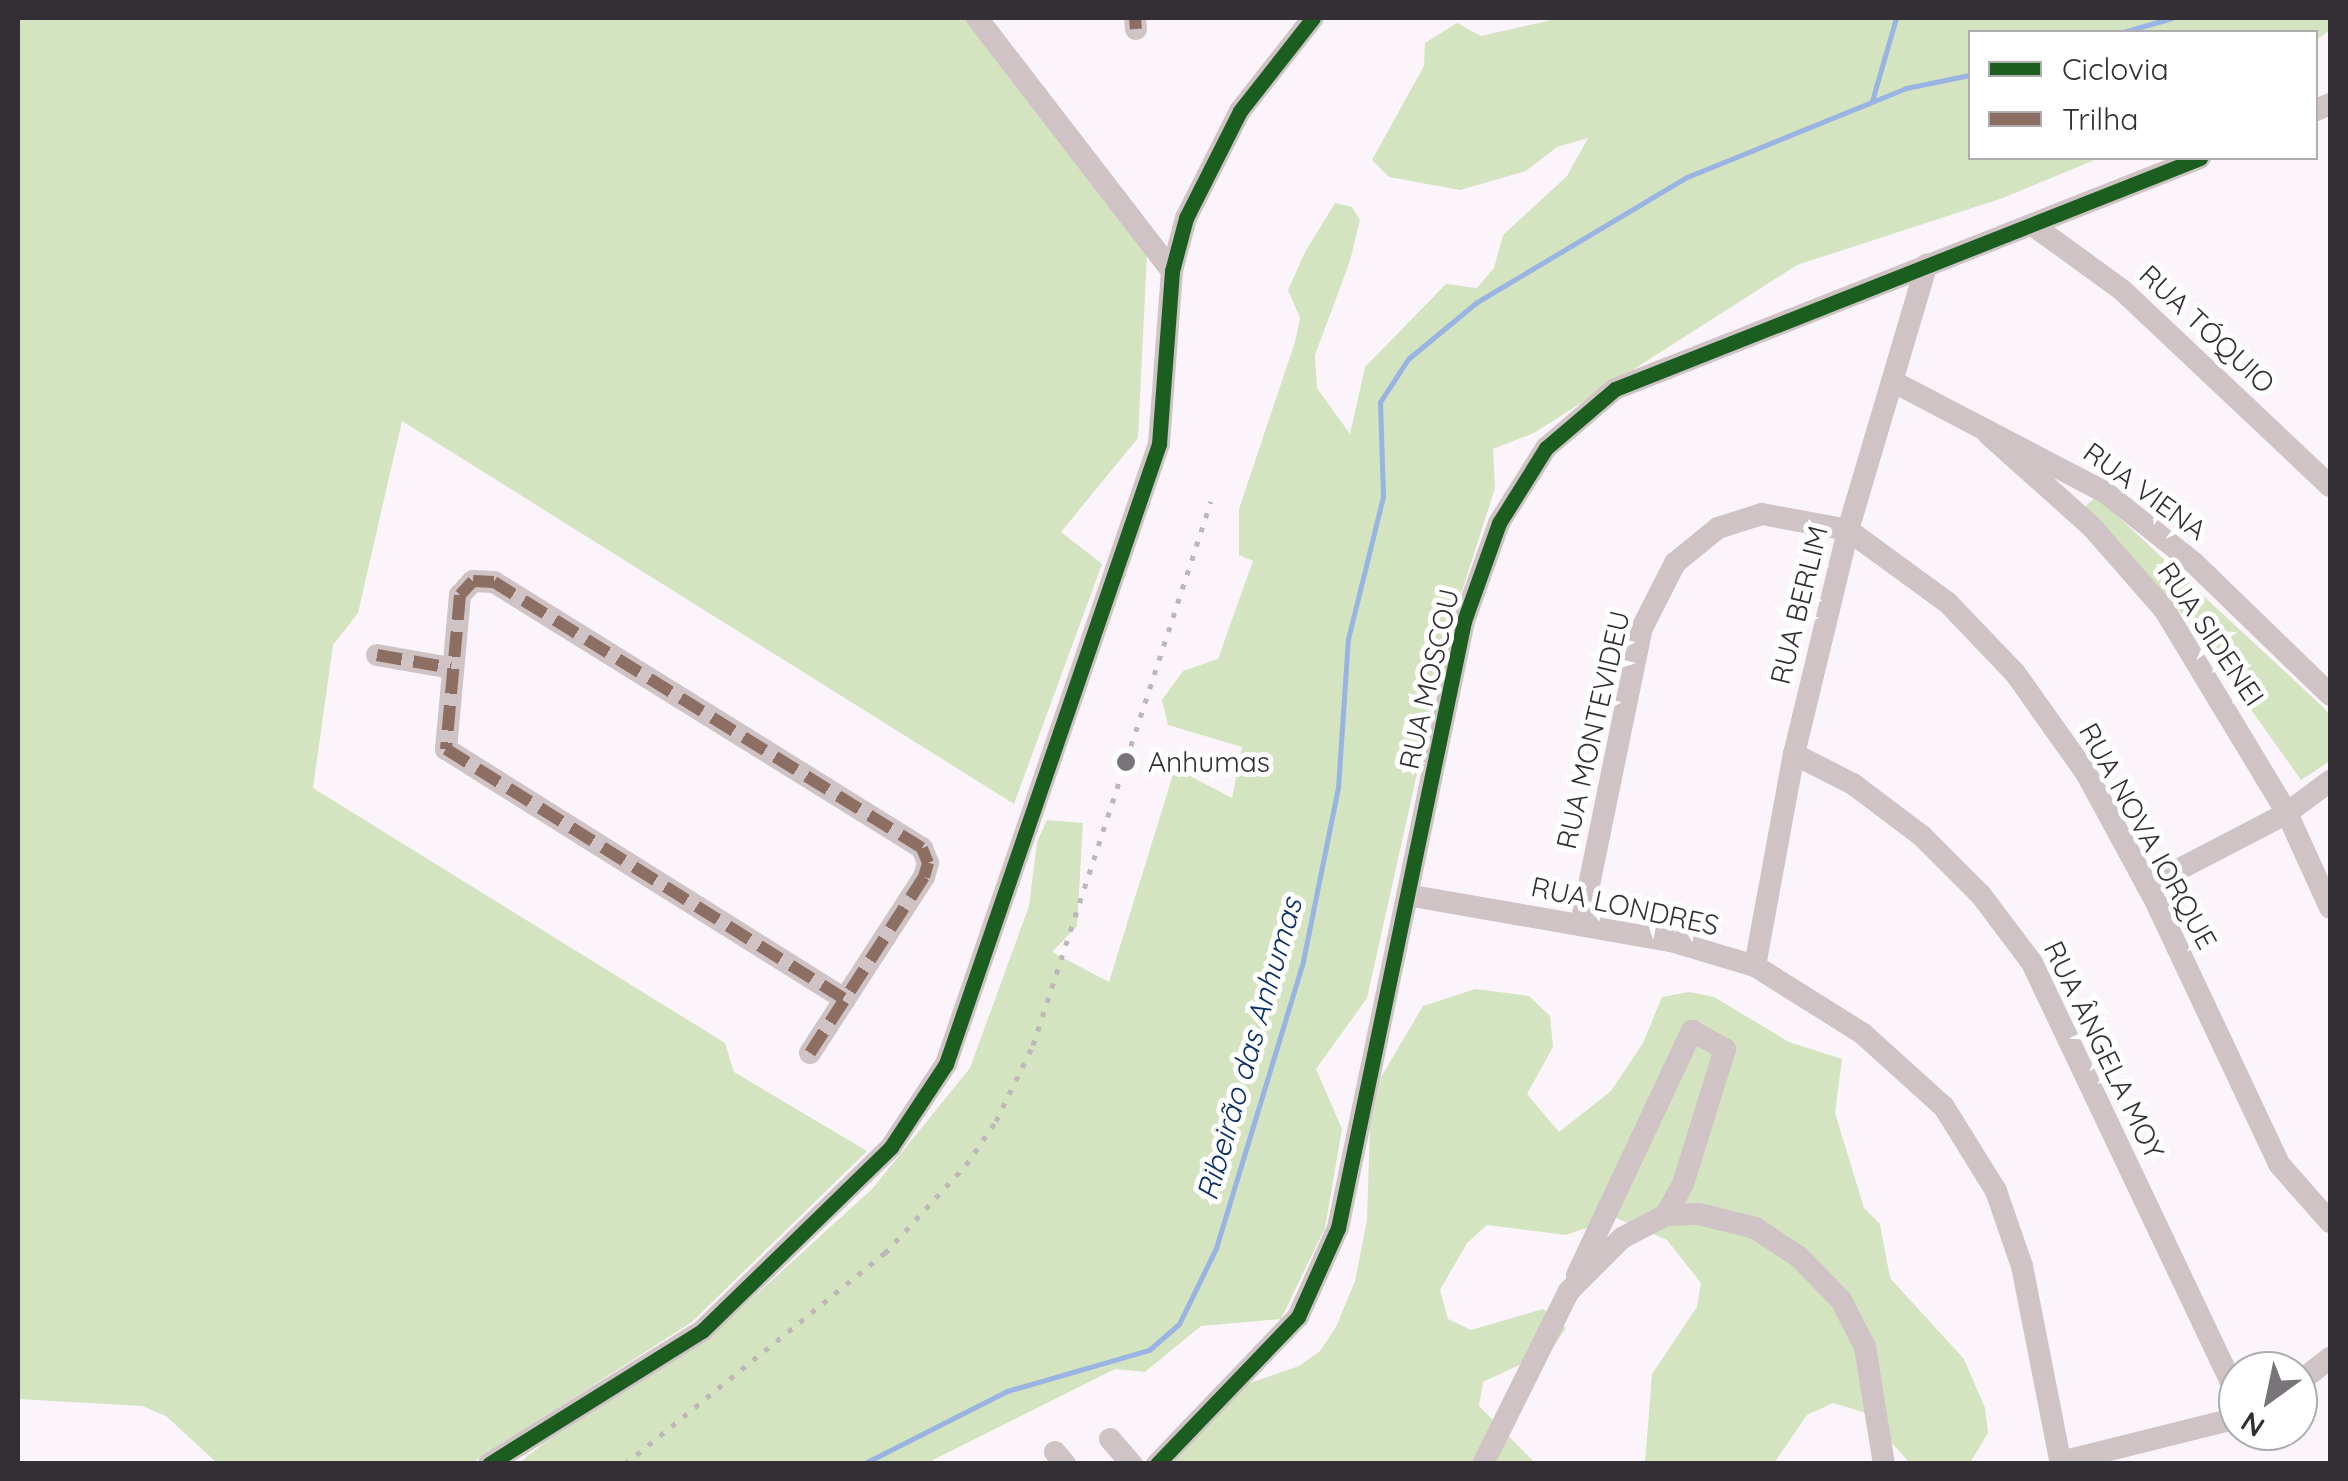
<!DOCTYPE html>
<html>
<head>
<meta charset="utf-8">
<style>
  body { margin:0 }
  #map { position:relative; width:2348px; height:1481px; overflow:hidden; background:#fbf5fb; font-family:Quicksand,sans-serif }
  div>[style] { position:absolute }
  [style*='--x'] { left:calc(var(--x)*1px); top:calc(var(--y)*1px); width:calc(var(--w)*1px); rotate:calc(var(--a)*1deg) }
  .green>* { inset:0; background:#d4e3c0 }
  .stream>* { height:5px; margin:-2.5px; padding:0 2.5px; transform-origin:2.5px; border-radius:2.5px; background:#99b4e2 }
  .minor>* { height:22px; margin:-11px; padding:0 11px; transform-origin:11px; border-radius:11px; background:#d0c3c5 }
  .rail>* { height:5px; margin-top:-2.5px; transform-origin:0; background:repeating-linear-gradient(90deg,#bfb6b9 0 5px,transparent 0 15px) }
  .quiet>* { height:12px; margin-top:-6px; transform-origin:0; background:repeating-linear-gradient(90deg,#8d6e63 0 25px,transparent 0 37px) }
  .cycleway>* { height:15px; margin:-7.5px; padding:0 7.5px; transform-origin:7.5px; border-radius:7.5px; background:#1b5e20 }
  .dots>* { width:28px; height:28px; translate:-50% -50%; box-sizing:border-box; border:5px solid #fff; border-radius:50% }
  span { translate:-50% -50%; white-space:nowrap; text-align:center; line-height:1.15; -webkit-text-stroke:10px #fff; paint-order:stroke }
  .street-label { font-size:28px; color:#332f34 }
  .poi-label { font-size:28px; color:#332f34 }
  .left { translate:0 -50%; text-align:left }
  .water-label { font-size:30px; color:#0a3069; font-style:italic }
  .frame { position:absolute; inset:0; border:20px solid #332f34; pointer-events:none }
  .legend { position:absolute; left:1968px; top:30px; width:350px; height:130px; box-sizing:border-box; background:#fff; border:2px solid #adacae; margin:0; padding:12px 18px; list-style:none; font-size:30px; color:#332f34 }
  .legend li { display:flex; align-items:center; gap:20px; height:50px }
  .legend b { width:50px; border:2px solid #adacae }
  .north { position:absolute; left:2218px; top:1351px; width:100px; height:100px; box-sizing:border-box; background:#fff; border:2px solid #adacae; border-radius:50%; rotate:213deg; font-size:28px; font-weight:700; line-height:40px; text-align:center; color:#332f34 }
  .north::after { content:''; display:block; margin:auto; width:35px; height:45px; background:#79747a; clip-path:polygon(50% 0,100% 100%,50% 72%,0 100%) }
</style>
</head>
<body>
<div id="map">
  <div class="green">
    <div style="clip-path:polygon(18px 18px,989px 18px,1147px 254px,1138px 438px,1061px 532px,1102px 564px,1014px 804px,402px 421px,358px 613px,333px 645px,313px 788px,725px 1043px,734px 1072px,867px 1151px,692px 1322px,472px 1463px,217px 1463px,166px 1416px,142px 1406px,18px 1399px)"></div>
    <div style="clip-path:polygon(1560px 18px,2330px 18px,2330px 30px,2316px 40px,2316px 32px,1970px 32px,1970px 158px,2099px 158px,2003px 198px,1797px 265px,1534px 433px,1493px 449px,1495px 488px,1448px 635px,1367px 998px,1316px 1069px,1342px 1129px,1325px 1228px,1281px 1319px,1201px 1326px,1145px 1372px,1115px 1369px,927px 1463px,518px 1464px,564px 1427px,704px 1342px,872px 1189px,970px 1068px,1029px 906px,1037px 842px,1047px 820px,1083px 823px,1077px 926px,1052px 952px,1109px 982px,1175px 768px,1232px 798px,1242px 747px,1168px 725px,1162px 700px,1183px 671px,1218px 659px,1253px 561px,1239px 555px,1239px 509px,1295px 342px,1300px 318px,1288px 290px,1305px 252px,1335px 203px,1352px 207px,1360px 220px,1350px 261px,1315px 355px,1317px 388px,1350px 434px,1365px 367px,1446px 284px,1477px 288px,1494px 268px,1503px 235px,1567px 176px,1588px 138px,1557px 147px,1526px 171px,1460px 190px,1389px 177px,1372px 160px,1424px 66px,1425px 43px,1457px 23px,1481px 36px)"></div>
    <div style="clip-path:polygon(2096px 496px,2324px 708px,2330px 716px,2330px 761px,2301px 780px,2189px 622px,2085px 507px)"></div>
    <div style="clip-path:polygon(1475px 989px,1529px 996px,1550px 1016px,1553px 1047px,1527px 1094px,1559px 1132px,1611px 1091px,1643px 1043px,1662px 997px,1689px 992px,1714px 997px,1789px 1042px,1842px 1059px,1835px 1113px,1864px 1208px,1880px 1224px,1890px 1278px,1964px 1359px,1985px 1408px,1988px 1433px,1970px 1463px,1910px 1463px,1863px 1412px,1833px 1403px,1807px 1415px,1774px 1463px,1645px 1463px,1652px 1374px,1697px 1307px,1701px 1283px,1667px 1240px,1616px 1218px,1566px 1235px,1487px 1225px,1467px 1243px,1440px 1290px,1448px 1319px,1471px 1330px,1543px 1309px,1566px 1328px,1551px 1350px,1483px 1382px,1479px 1406px,1535px 1463px,1163px 1464px,1230px 1390px,1299px 1366px,1320px 1351px,1336px 1327px,1355px 1281px,1367px 1220px,1370px 1128px,1381px 1077px,1423px 1006px)"></div>
  </div>
  <div class="stream">
    <div style="--x:2123;--y:32;--w:51;--a:-15.9"></div>
    <div style="--x:1872;--y:101;--w:86;--a:-73.9"></div>
    <div style="--x:863;--y:1464;--w:161;--a:-26.9"></div>
    <div style="--x:1007;--y:1391;--w:148;--a:-16.1"></div>
    <div style="--x:1149;--y:1350;--w:40;--a:-41"></div>
    <div style="--x:1179;--y:1324;--w:85;--a:-64"></div>
    <div style="--x:1216;--y:1248;--w:300;--a:-73.1"></div>
    <div style="--x:1303;--y:961;--w:177;--a:-78.6"></div>
    <div style="--x:1338;--y:788;--w:149;--a:-86.2"></div>
    <div style="--x:1348;--y:639;--w:147;--a:-76.2"></div>
    <div style="--x:1383;--y:496;--w:94;--a:-91.8"></div>
    <div style="--x:1380;--y:402;--w:51;--a:-56.9"></div>
    <div style="--x:1408;--y:359;--w:89;--a:-39.6"></div>
    <div style="--x:1477;--y:302;--w:244;--a:-30.8"></div>
    <div style="--x:1687;--y:177;--w:236;--a:-22.1"></div>
    <div style="--x:1906;--y:88;--w:65;--a:-11.5"></div>
  </div>
  <div class="minor">
    <div style="--x:977;--y:18;--w:319;--a:52.4"></div>
    <div style="--x:1135;--y:18;--w:11;--a:85"></div>
    <div style="--x:2316;--y:110;--w:15;--a:-23"></div>
    <div style="--x:2034;--y:226;--w:109;--a:36"></div>
    <div style="--x:2122;--y:290;--w:286;--a:43.3"></div>
    <div style="--x:1892;--y:381;--w:242;--a:27.6"></div>
    <div style="--x:2106;--y:493;--w:112;--a:38.5"></div>
    <div style="--x:2194;--y:563;--w:190;--a:44.1"></div>
    <div style="--x:1988;--y:434;--w:138;--a:41.8"></div>
    <div style="--x:2091;--y:526;--w:111;--a:48.7"></div>
    <div style="--x:2164;--y:609;--w:238;--a:58.9"></div>
    <div style="--x:2287;--y:813;--w:104;--a:65.6"></div>
    <div style="--x:377;--y:655;--w:75;--a:10"></div>
    <div style="--x:1794;--y:754;--w:66;--a:27"></div>
    <div style="--x:1853;--y:784;--w:86;--a:37"></div>
    <div style="--x:1922;--y:836;--w:83;--a:45"></div>
    <div style="--x:1981;--y:895;--w:85;--a:53.1"></div>
    <div style="--x:2032;--y:963;--w:480;--a:64.6"></div>
    <div style="--x:2147;--y:886;--w:158;--a:-27.5"></div>
    <div style="--x:2287;--y:813;--w:54;--a:-36.7"></div>
    <div style="--x:1407;--y:895;--w:268;--a:9.9"></div>
    <div style="--x:1671;--y:941;--w:88;--a:16.6"></div>
    <div style="--x:1755;--y:966;--w:126;--a:32.1"></div>
    <div style="--x:1862;--y:1033;--w:110;--a:42.1"></div>
    <div style="--x:1944;--y:1107;--w:99;--a:58.2"></div>
    <div style="--x:1996;--y:1191;--w:79;--a:70.9"></div>
    <div style="--x:2022;--y:1266;--w:202;--a:78.9"></div>
    <div style="--x:1581;--y:924;--w:302;--a:-78.4"></div>
    <div style="--x:1642;--y:628;--w:73;--a:-63.1"></div>
    <div style="--x:1675;--y:563;--w:55;--a:-39.1"></div>
    <div style="--x:1718;--y:528;--w:46;--a:-17.7"></div>
    <div style="--x:1762;--y:514;--w:87;--a:10.5"></div>
    <div style="--x:1848;--y:530;--w:124;--a:36.1"></div>
    <div style="--x:1948;--y:603;--w:97;--a:46.3"></div>
    <div style="--x:2015;--y:673;--w:123;--a:54.6"></div>
    <div style="--x:2086;--y:773;--w:142;--a:61.5"></div>
    <div style="--x:2154;--y:898;--w:294;--a:64.8"></div>
    <div style="--x:2279;--y:1164;--w:77;--a:48.7"></div>
    <div style="--x:1755;--y:966;--w:216;--a:-79.6"></div>
    <div style="--x:1794;--y:754;--w:230;--a:-76.4"></div>
    <div style="--x:1848;--y:530;--w:277;--a:-73.5"></div>
    <div style="--x:810;--y:1053;--w:210;--a:-57.1"></div>
    <div style="--x:924;--y:877;--w:15;--a:-74"></div>
    <div style="--x:928;--y:863;--w:16;--a:-112"></div>
    <div style="--x:922;--y:848;--w:504;--a:-148.14"></div>
    <div style="--x:494;--y:582;--w:21;--a:-177"></div>
    <div style="--x:473;--y:581;--w:19;--a:133"></div>
    <div style="--x:460;--y:595;--w:155;--a:95.2"></div>
    <div style="--x:446;--y:749;--w:471;--a:32.1"></div>
    <div style="--x:1577;--y:1275;--w:270;--a:-64.8"></div>
    <div style="--x:1692;--y:1031;--w:38;--a:29"></div>
    <div style="--x:1725;--y:1049;--w:141;--a:107.3"></div>
    <div style="--x:1683;--y:1184;--w:35;--a:119"></div>
    <div style="--x:2298;--y:1383;--w:41;--a:-38"></div>
    <div style="--x:1110;--y:1439;--w:33;--a:49"></div>
    <div style="--x:1055;--y:1452;--w:16;--a:50"></div>
    <div style="--x:2061;--y:1462;--w:182;--a:-14"></div>
    <div style="--x:489;--y:1464;--w:251;--a:-32"></div>
    <div style="--x:702;--y:1331;--w:264;--a:-44.2"></div>
    <div style="--x:891;--y:1147;--w:100;--a:-56.5"></div>
    <div style="--x:946;--y:1064;--w:656;--a:-71.04"></div>
    <div style="--x:1159;--y:444;--w:173;--a:-85.7"></div>
    <div style="--x:1172;--y:271;--w:55;--a:-75.2"></div>
    <div style="--x:1186;--y:218;--w:120;--a:-63.2"></div>
    <div style="--x:1240;--y:111;--w:118;--a:-51.9"></div>
    <div style="--x:1157;--y:1464;--w:204;--a:-46.2"></div>
    <div style="--x:1298;--y:1317;--w:98;--a:-65.8"></div>
    <div style="--x:1338;--y:1228;--w:620;--a:-78.27"></div>
    <div style="--x:1464;--y:621;--w:104;--a:-70.3"></div>
    <div style="--x:1499;--y:523;--w:89;--a:-57.9"></div>
    <div style="--x:1546;--y:448;--w:91;--a:-40.5"></div>
    <div style="--x:1615;--y:389;--w:629;--a:-21.55"></div>
    <div style="--x:1483;--y:1464;--w:193;--a:-63.6"></div>
    <div style="--x:1569;--y:1291;--w:75;--a:-45"></div>
    <div style="--x:1622;--y:1238;--w:50;--a:-27.6"></div>
    <div style="--x:1666;--y:1215;--w:33;--a:-2"></div>
    <div style="--x:1699;--y:1214;--w:58;--a:14"></div>
    <div style="--x:1755;--y:1228;--w:53;--a:33.4"></div>
    <div style="--x:1799;--y:1257;--w:60;--a:45.7"></div>
    <div style="--x:1841;--y:1300;--w:53;--a:62.9"></div>
    <div style="--x:1865;--y:1347;--w:119;--a:80.8"></div>
  </div>
  <div class="rail">
    <div style="--x:625;--y:1464;--w:335;--a:-39.1"></div>
    <div style="--x:885;--y:1253;--w:120;--a:-47.4"></div>
    <div style="--x:966;--y:1165;--w:53;--a:-55.7"></div>
    <div style="--x:996;--y:1121;--w:85;--a:-64"></div>
    <div style="--x:1033;--y:1045;--w:572;--a:-71.88"></div>
  </div>
  <div class="quiet">
    <div style="--x:1135;--y:18;--w:11;--a:85"></div>
    <div style="--x:377;--y:655;--w:75;--a:10"></div>
    <div style="--x:810;--y:1053;--w:210;--a:-57.1"></div>
    <div style="--x:924;--y:877;--w:15;--a:-74"></div>
    <div style="--x:928;--y:863;--w:16;--a:-112"></div>
    <div style="--x:922;--y:848;--w:504;--a:-148.14"></div>
    <div style="--x:494;--y:582;--w:21;--a:-177"></div>
    <div style="--x:473;--y:581;--w:19;--a:133"></div>
    <div style="--x:460;--y:595;--w:155;--a:95.2"></div>
    <div style="--x:446;--y:749;--w:471;--a:32.1"></div>
  </div>
  <div class="cycleway">
    <div style="--x:489;--y:1464;--w:251;--a:-32"></div>
    <div style="--x:702;--y:1331;--w:264;--a:-44.2"></div>
    <div style="--x:891;--y:1147;--w:100;--a:-56.5"></div>
    <div style="--x:946;--y:1064;--w:656;--a:-71.04"></div>
    <div style="--x:1159;--y:444;--w:173;--a:-85.7"></div>
    <div style="--x:1172;--y:271;--w:55;--a:-75.2"></div>
    <div style="--x:1186;--y:218;--w:120;--a:-63.2"></div>
    <div style="--x:1240;--y:111;--w:118;--a:-51.9"></div>
    <div style="--x:1157;--y:1464;--w:204;--a:-46.2"></div>
    <div style="--x:1298;--y:1317;--w:98;--a:-65.8"></div>
    <div style="--x:1338;--y:1228;--w:620;--a:-78.27"></div>
    <div style="--x:1464;--y:621;--w:104;--a:-70.3"></div>
    <div style="--x:1499;--y:523;--w:89;--a:-57.9"></div>
    <div style="--x:1546;--y:448;--w:91;--a:-40.5"></div>
    <div style="--x:1615;--y:389;--w:629;--a:-21.55"></div>
  </div>
  <div class="dots">
    <div style="left:1126px;top:762px;background:#79747a"></div>
  </div>
  <div class="street-label">
    <span style="left:2207px;top:329px;rotate:43deg">RUA TÓQUIO</span>
    <span style="left:2145px;top:491px;rotate:36deg">RUA VIENA</span>
    <span style="left:1799px;top:605px;rotate:-76deg">RUA BERLIM</span>
    <span style="left:2211px;top:634px;rotate:56deg">RUA SIDENEI</span>
    <span style="left:1429px;top:679px;rotate:-77deg">RUA MOSCOU</span>
    <span style="left:1593px;top:730px;rotate:-77deg">RUA MONTEVIDEU</span>
    <span style="left:2148px;top:836px;rotate:61deg">RUA NOVA IORQUE</span>
    <span style="left:1625px;top:906px;rotate:12deg">RUA LONDRES</span>
    <span style="left:2104px;top:1050px;rotate:64deg">RUA ÂNGELA MOY</span>
  </div>
  <div class="poi-label">
    <span class="left" style="left:1148px;top:762px">Anhumas</span>
  </div>
  <div class="water-label">
    <span style="left:1249px;top:1049px;rotate:-74deg">Ribeirão das Anhumas</span>
  </div>
  <div class="frame"></div>
  <ul class="legend">
  <li><b style="height:12px;background:#1b5e20"></b>Ciclovia</li>
  <li><b style="height:12px;background:#8d6e63"></b>Trilha</li>
  </ul>
  <div class="north">N</div>
</div>
</body>
</html>
